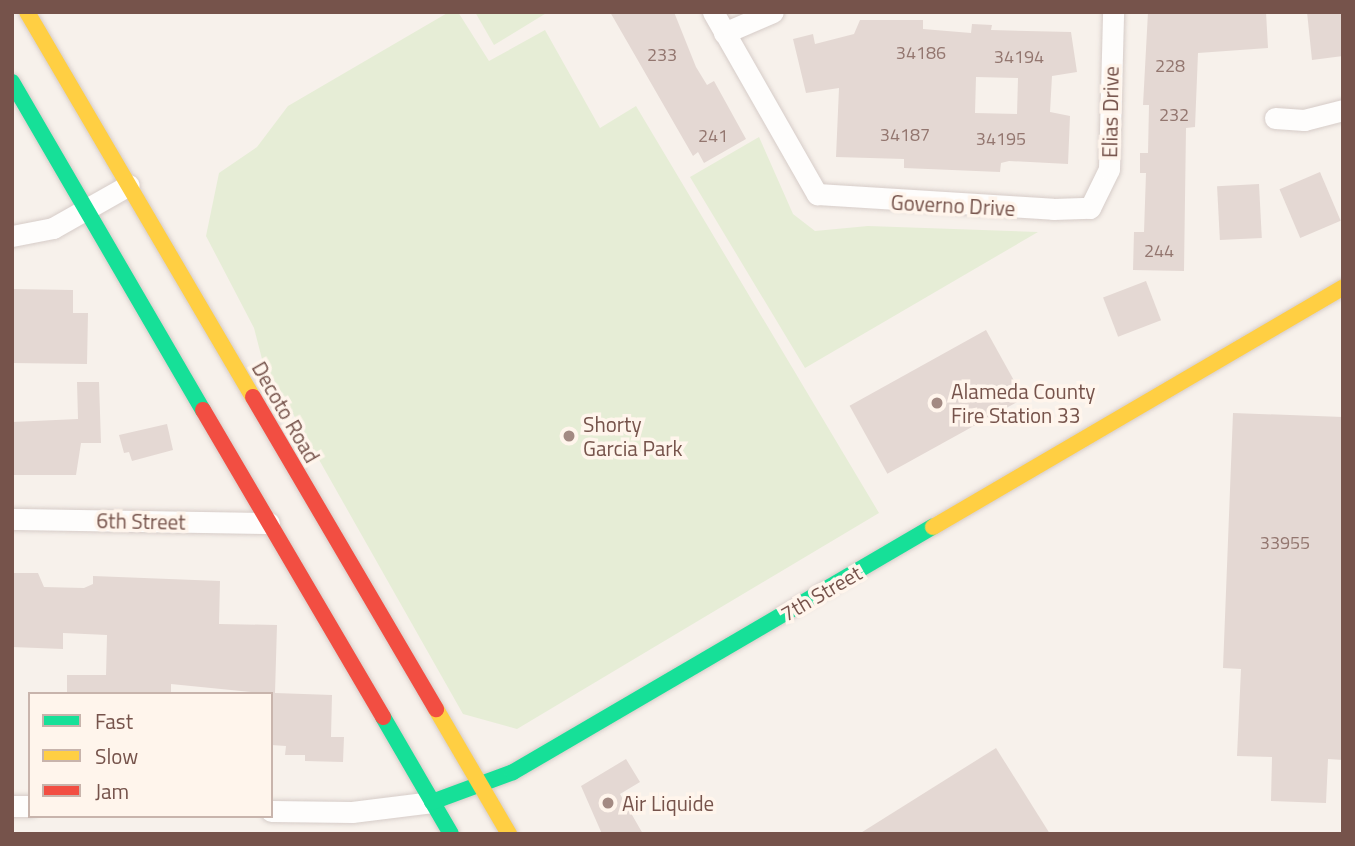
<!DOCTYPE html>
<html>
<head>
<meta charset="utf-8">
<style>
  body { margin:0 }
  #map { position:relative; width:1355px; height:846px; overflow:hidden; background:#f7f1eb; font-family:"Titillium Web",sans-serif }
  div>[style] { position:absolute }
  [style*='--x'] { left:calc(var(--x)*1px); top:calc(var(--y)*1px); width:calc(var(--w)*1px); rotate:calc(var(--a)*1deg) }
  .green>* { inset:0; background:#e6edd6 }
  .building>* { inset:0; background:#e4d8d3; transform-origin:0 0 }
  .roads { filter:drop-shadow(0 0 2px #d6ccc8) drop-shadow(0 0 2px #d6ccc8) }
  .street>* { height:21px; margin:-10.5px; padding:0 10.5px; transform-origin:10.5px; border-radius:10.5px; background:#fefdfc }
  .fast>* { height:16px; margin:-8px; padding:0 8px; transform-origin:8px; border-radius:8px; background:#16e098 }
  .slow>* { height:16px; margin:-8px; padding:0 8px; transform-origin:8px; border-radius:8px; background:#ffcf43 }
  .jam>* { height:16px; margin:-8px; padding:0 8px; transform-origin:8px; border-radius:8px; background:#f24e42 }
  .dots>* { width:19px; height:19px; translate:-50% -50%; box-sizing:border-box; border:4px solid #fff5ec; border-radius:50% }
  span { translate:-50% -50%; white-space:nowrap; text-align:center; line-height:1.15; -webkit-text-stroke:7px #fff5ec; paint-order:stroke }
  .number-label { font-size:18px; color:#93766f }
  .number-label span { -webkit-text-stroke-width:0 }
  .street-label { font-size:21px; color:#76534b }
  .poi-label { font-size:21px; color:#76534b }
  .left { translate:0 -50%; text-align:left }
  .frame { position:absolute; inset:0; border:14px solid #76534b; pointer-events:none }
  .legend { position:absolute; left:28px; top:692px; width:245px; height:126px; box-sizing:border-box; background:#fff5ec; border:2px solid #c8b4ac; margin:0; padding:9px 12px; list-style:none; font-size:21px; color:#76534b }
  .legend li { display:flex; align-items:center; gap:14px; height:35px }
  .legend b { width:35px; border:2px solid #c8b4ac }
</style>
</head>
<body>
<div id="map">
  <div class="green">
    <div style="clip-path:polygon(449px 12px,458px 12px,489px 61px,545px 30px,600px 128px,636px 106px,879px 513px,517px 729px,463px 714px,262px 359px,254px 328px,206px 236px,219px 173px,257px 147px,288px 106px)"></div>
    <div style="clip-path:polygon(475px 12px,548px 12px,494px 45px)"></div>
    <div style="clip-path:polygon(759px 137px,793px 214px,815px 231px,868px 226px,1038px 232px,805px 368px,690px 177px)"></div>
  </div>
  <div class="building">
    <div style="clip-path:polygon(610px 12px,674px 12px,696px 67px,707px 85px,714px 81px,746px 139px,704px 163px,698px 152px,693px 156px)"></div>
    <div style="clip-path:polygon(1148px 12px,1266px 12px,1268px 48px,1198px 53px,1195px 127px,1186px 128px,1184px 271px,1133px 270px,1134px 232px,1144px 232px,1146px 173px,1140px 173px,1140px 153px,1148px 153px,1149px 105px,1143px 105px)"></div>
    <div style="clip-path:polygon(1307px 12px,1343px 12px,1343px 56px,1312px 60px)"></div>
    <div style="clip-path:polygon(evenodd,860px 20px,923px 20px,923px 29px,971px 33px,972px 24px,992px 25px,991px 30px,1071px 32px,1077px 72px,1052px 76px,1050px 112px,1070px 116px,1068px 164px,1009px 161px,1001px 163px,1000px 172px,904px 168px,904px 159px,836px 157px,839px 88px,806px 93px,793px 39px,813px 34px,815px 44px,854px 34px,860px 20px,976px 77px,1018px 78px,1017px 114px,975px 113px,976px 77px)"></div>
    <div style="left:1320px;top:172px;width:53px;height:44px;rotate:67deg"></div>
    <div style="left:1259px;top:184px;width:54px;height:42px;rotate:87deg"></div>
    <div style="left:1146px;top:281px;width:42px;height:46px;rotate:69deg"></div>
    <div style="clip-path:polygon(12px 289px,73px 290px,73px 313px,88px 313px,87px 364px,12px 363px)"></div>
    <div style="left:986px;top:330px;width:78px;height:156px;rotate:61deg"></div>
    <div style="clip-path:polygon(77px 382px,99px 382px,101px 443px,81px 443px,76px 475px,12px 475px,12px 422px,78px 419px)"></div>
    <div style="clip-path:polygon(1233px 413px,1343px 417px,1343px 760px,1328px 759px,1326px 803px,1271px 801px,1272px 757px,1237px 756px,1241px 669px,1223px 668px)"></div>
    <div style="clip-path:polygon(167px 424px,173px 450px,132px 461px,129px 452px,124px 453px,119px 435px)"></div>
    <div style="clip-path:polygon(13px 573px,38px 573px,44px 587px,84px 588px,93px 584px,93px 576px,220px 581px,219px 624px,277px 625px,275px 693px,332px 695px,331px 737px,344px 737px,343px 762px,305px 761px,305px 755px,285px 755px,286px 746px,271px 745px,271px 694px,171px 684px,171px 694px,67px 694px,67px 675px,106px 675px,107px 635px,63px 633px,63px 649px,12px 647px)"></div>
    <div style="clip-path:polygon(996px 748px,1050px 834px,859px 834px)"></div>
    <div style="clip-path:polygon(626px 759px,640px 782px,620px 794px,643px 834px,602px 834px,581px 786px)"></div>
  </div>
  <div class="roads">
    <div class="street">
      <div style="--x:713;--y:12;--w:210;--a:60.3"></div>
      <div style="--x:817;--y:194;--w:236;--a:3.6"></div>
      <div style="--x:1053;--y:209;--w:37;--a:-2"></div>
      <div style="--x:1090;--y:208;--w:43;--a:-64"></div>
      <div style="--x:1109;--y:169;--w:157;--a:-88.5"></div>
      <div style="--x:724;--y:33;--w:53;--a:-23.2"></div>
      <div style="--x:1275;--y:118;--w:29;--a:4"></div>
      <div style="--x:1304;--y:120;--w:40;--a:-14.4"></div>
      <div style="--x:12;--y:236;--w:42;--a:-11"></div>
      <div style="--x:53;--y:228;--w:87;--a:-29.5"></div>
      <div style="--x:12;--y:519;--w:257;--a:0.9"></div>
      <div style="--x:12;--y:806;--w:18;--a:0"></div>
      <div style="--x:271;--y:811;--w:81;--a:0.7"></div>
      <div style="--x:352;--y:812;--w:81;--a:-7.1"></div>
    </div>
    <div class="fast">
      <div style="--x:12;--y:82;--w:380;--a:59.8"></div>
      <div style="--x:383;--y:717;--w:135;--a:59.8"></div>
      <div style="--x:432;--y:802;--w:86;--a:-20.3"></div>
      <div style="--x:513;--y:772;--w:486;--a:-30.3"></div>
    </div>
    <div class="slow">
      <div style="--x:27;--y:12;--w:446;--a:59.6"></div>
      <div style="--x:933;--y:527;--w:475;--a:-30.3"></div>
      <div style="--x:436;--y:709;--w:145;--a:59.7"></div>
    </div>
    <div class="jam">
      <div style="--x:253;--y:397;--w:362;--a:59.6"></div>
      <div style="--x:203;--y:410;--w:356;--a:59.6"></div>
    </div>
  </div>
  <div class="dots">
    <div style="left:937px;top:403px;background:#a38a83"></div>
    <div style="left:569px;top:436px;background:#a38a83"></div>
    <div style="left:608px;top:803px;background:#a38a83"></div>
  </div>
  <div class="number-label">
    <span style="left:921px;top:53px">34186</span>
    <span style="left:662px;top:55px">233</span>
    <span style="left:1019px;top:57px">34194</span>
    <span style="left:1170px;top:66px">228</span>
    <span style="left:1174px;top:115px">232</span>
    <span style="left:905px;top:135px">34187</span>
    <span style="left:713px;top:136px">241</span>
    <span style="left:1001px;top:139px">34195</span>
    <span style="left:1159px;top:251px">244</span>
    <span style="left:1285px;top:543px">33955</span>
  </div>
  <div class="street-label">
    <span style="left:1110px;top:112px;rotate:-89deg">Elias Drive</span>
    <span style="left:953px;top:205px;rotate:3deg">Governo Drive</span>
    <span style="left:286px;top:412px;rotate:60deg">Decoto Road</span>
    <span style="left:141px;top:521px;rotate:1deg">6th Street</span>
    <span style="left:821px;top:593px;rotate:-30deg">7th Street</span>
  </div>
  <div class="poi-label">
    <span class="left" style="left:951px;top:403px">Alameda County<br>Fire Station 33</span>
    <span class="left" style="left:583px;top:436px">Shorty<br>Garcia Park</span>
    <span class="left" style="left:622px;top:803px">Air Liquide</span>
  </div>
  <div class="frame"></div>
  <ul class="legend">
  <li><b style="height:9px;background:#16e098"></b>Fast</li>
  <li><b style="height:9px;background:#ffcf43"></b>Slow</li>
  <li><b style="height:9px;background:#f24e42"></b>Jam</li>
  </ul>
</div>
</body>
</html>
